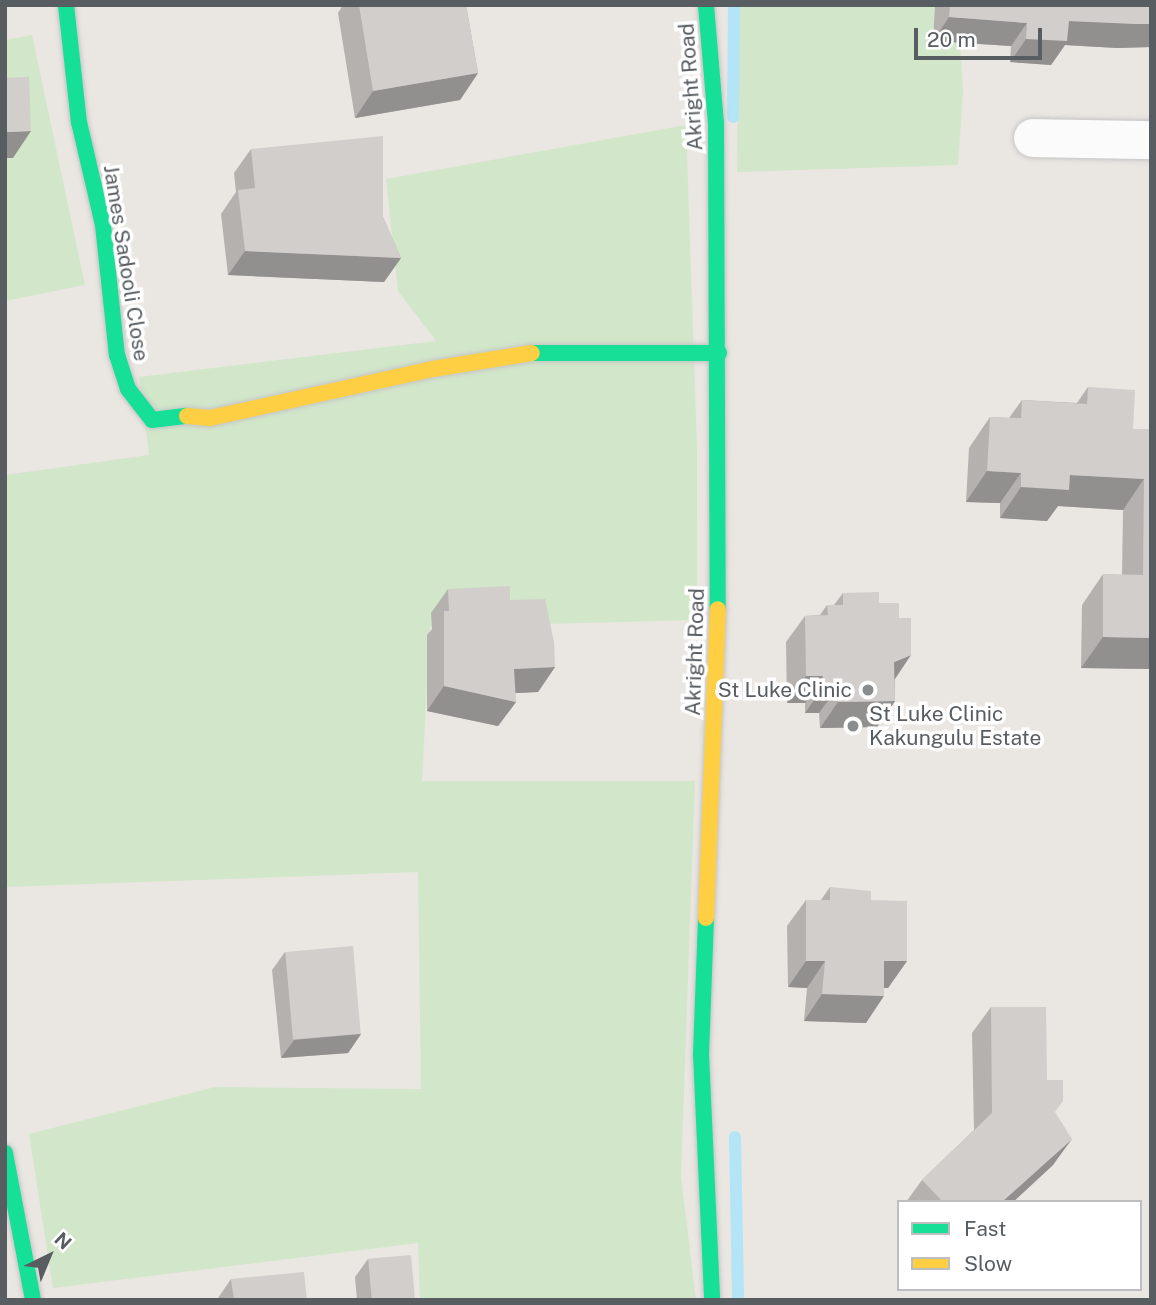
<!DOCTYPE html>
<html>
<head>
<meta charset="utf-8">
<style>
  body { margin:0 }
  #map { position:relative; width:1156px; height:1305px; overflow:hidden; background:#eae6e2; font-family:"Public Sans",sans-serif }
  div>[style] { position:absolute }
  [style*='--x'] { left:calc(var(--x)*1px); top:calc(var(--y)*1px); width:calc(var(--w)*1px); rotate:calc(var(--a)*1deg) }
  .green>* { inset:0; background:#d2e7ca }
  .stream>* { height:12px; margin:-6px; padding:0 6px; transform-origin:6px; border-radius:6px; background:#b3e5f6 }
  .roads { filter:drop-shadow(0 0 2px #c5c5c5) drop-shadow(0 0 2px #c5c5c5) }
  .street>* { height:38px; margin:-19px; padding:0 19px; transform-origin:19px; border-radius:19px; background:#fcfbfb }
  .fast>* { height:16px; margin:-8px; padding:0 8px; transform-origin:8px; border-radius:8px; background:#16e098 }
  .slow>* { height:16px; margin:-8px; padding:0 8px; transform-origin:8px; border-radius:8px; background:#ffcf43 }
  .wall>* { inset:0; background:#b4b1af }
  .shaded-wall>* { inset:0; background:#92908f }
  .building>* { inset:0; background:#d1cecc; transform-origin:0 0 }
  .dots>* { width:19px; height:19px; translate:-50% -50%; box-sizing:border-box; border:4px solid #fff; border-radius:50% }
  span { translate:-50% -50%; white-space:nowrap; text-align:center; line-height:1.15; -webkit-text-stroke:7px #fff; paint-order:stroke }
  .street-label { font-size:21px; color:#575d61 }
  .poi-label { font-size:21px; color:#575d61 }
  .right { translate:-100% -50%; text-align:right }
  .left { translate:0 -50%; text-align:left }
  .frame { position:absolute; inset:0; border:7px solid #575d61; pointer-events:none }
  .legend { position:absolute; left:897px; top:1200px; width:245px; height:91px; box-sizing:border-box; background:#fff; border:2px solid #bcbec0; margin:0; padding:9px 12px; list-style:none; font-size:21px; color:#575d61 }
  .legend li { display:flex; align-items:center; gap:14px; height:35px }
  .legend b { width:35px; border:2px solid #bcbec0 }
  .north { position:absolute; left:14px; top:1221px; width:70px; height:70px; -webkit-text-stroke:5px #fff; paint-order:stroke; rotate:43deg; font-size:19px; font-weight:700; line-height:28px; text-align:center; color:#575d61 }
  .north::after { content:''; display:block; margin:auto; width:24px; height:32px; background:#575d61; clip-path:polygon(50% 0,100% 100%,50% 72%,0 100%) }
  .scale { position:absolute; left:914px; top:28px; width:128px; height:32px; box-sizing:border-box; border:4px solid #575d61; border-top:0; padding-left:9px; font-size:21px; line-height:24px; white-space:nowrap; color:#575d61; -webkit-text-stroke:5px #fff; paint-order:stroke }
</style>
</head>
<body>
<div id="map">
  <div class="green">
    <div style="clip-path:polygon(738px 5px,958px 5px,963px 91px,958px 165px,737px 172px)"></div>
    <div style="clip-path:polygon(32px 35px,85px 285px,5px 301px,5px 40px)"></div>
    <div style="clip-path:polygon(686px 125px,697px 447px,697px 620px,430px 627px,422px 781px,695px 781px,681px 1176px,696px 1300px,420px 1300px,418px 1243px,53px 1288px,29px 1134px,215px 1087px,421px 1089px,418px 872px,5px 887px,5px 475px,149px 455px,139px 377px,436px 341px,398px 291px,386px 179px)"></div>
  </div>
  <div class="stream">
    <div style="--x:733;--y:117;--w:112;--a:-89.5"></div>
    <div style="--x:735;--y:1137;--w:163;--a:88.9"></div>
  </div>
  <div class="roads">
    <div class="street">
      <div style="--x:1033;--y:138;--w:118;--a:1"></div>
    </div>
    <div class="fast">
      <div style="--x:66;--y:5;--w:118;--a:83.7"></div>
      <div style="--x:79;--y:122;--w:106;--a:76.9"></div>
      <div style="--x:103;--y:225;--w:131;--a:83.9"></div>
      <div style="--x:117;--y:355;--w:36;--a:72"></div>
      <div style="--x:128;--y:389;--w:39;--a:52"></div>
      <div style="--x:152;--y:420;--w:35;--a:-7"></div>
      <div style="--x:706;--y:5;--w:118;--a:85.2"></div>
      <div style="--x:716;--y:123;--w:486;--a:89.8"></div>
      <div style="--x:532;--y:353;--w:187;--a:0"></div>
      <div style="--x:706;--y:918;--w:136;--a:92.1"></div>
      <div style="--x:701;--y:1054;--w:246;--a:87.4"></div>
      <div style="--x:5;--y:1153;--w:150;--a:79.2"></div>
    </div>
    <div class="slow">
      <div style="--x:187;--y:416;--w:23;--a:5"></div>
      <div style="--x:210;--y:418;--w:228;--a:-12.4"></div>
      <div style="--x:433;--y:369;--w:100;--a:-9.2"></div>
      <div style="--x:706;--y:918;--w:309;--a:-87.8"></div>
    </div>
  </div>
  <div class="wall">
    <div style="clip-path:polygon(343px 5px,466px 5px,478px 73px,460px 100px,355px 118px,338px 13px)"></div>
    <div style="clip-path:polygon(935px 5px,1151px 5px,1151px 47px,1117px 48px,1065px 45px,1051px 65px,1010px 62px,1011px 46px,933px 41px)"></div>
    <div style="clip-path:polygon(251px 149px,383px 217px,401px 258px,384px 282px,228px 275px,221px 214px,236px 192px,234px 173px)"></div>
    <div style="clip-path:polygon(1088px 387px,1133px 429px,1151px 429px,1151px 669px,1081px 668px,1082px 605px,1103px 574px,1122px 575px,1123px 510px,1058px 506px,1047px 521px,1000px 518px,1000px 503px,966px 502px,969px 448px,990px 417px,1009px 418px,1022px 400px,1077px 403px)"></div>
    <div style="clip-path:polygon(448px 589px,510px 600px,555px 667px,538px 692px,515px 693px,516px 702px,498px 726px,427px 711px,427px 635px,432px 629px,431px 613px)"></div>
    <div style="clip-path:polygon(843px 593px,879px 603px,895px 679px,895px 701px,877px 727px,820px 728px,819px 713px,805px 713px,805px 703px,787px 703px,786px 642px,805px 616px,820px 615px,827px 605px,834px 605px)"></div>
    <div style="clip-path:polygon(830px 887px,871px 900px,907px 961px,888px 988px,884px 988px,866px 1023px,804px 1021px,807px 988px,788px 987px,787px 926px,806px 900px,821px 900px)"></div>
    <div style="clip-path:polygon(285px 952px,361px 1034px,348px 1053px,281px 1058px,272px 970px)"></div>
    <div style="clip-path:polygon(991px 1007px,1047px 1080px,1055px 1112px,1053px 1165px,1013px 1202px,906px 1202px,922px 1180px,974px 1130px,972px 1033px)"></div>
    <div style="clip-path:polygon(368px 1259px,415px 1300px,357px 1300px,355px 1277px)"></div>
    <div style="clip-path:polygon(231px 1279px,307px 1300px,219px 1300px,218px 1298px)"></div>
  </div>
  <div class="shaded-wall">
    <div style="clip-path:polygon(949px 17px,1027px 23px,1011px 46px,933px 41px)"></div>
    <div style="clip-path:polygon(1069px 21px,1151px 24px,1151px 47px,1117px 48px,1065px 45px,1051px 65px,1010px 62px,1026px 39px)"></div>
    <div style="clip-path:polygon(478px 73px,460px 100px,355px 118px,373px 91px)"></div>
    <div style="clip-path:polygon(31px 131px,13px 158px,5px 158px,5px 132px)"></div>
    <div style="clip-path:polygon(245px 251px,401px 258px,384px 282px,228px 275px)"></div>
    <div style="clip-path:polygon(987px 471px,1021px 473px,1000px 503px,966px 502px)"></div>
    <div style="clip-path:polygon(1070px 475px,1144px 479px,1123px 510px,1058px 506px,1047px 521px,1000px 518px,1021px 487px)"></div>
    <div style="clip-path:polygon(1103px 637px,1151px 638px,1151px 669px,1081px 668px)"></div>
    <div style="clip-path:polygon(911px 655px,893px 682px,894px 662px)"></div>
    <div style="clip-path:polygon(555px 667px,538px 692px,497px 694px,514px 669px)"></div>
    <div style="clip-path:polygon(806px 676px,823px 676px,805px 703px,787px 703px)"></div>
    <div style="clip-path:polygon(444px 686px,516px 702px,498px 726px,427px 711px)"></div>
    <div style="clip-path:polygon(823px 687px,838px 687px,819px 713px,805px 713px)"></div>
    <div style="clip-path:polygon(895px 701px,877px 727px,820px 728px,838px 702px)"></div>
    <div style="clip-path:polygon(806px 961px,825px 961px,807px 988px,788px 987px)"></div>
    <div style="clip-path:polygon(884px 961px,907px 961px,888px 988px,866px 988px)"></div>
    <div style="clip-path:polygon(822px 994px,884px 996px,866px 1023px,804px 1021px)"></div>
    <div style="clip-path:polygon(361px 1034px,348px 1053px,281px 1058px,294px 1040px)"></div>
    <div style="clip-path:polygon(1072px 1139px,1053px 1165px,1013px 1202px,1002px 1202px)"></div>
  </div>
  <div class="building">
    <div style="clip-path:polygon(359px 5px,466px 5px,478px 73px,373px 91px)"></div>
    <div style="clip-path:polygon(950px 5px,1151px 5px,1151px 24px,1134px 24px,1069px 21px,1067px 41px,1026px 39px,1027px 23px,949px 17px)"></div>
    <div style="left:29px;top:77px;width:54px;height:24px;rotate:88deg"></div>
    <div style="clip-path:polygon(383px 136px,383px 217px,401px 258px,245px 251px,238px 190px,255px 188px,251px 149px)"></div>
    <div style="clip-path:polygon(1088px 387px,1135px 390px,1133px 429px,1151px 429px,1151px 638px,1103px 637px,1103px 574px,1143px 575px,1144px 479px,1070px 475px,1069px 490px,1021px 487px,1021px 473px,987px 471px,990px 417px,1021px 418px,1022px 400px,1087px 404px)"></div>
    <div style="clip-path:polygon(510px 586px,510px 600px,545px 599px,554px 642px,555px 667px,514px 669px,516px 702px,444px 686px,444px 611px,449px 611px,448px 589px)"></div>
    <div style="clip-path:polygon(879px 592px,879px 603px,899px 603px,899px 618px,911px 618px,911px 655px,894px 662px,895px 701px,838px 702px,838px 687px,823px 687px,823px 676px,806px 676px,805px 616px,828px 615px,827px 605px,843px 605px,843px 593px)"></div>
    <div style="clip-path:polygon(830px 887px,871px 891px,871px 900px,907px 901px,907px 961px,884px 961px,884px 996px,822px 994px,825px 961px,806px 961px,806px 900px,830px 900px)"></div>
    <div style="left:353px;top:946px;width:88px;height:68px;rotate:85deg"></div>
    <div style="clip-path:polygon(991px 1007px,1046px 1007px,1047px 1080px,1063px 1080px,1063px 1101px,1055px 1112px,1072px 1139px,1002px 1202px,943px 1202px,922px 1180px,992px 1113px)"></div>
    <div style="left:411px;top:1255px;width:45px;height:43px;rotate:85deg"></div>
    <div style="clip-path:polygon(304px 1272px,307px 1300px,234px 1300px,231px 1279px)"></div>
  </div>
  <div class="dots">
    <div style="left:868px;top:690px;background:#8a8d8e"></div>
    <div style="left:853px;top:726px;background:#8a8d8e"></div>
  </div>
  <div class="street-label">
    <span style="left:691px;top:87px;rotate:-94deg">Akright Road</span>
    <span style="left:126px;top:263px;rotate:81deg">James Sadooli Close</span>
    <span style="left:695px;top:652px;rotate:-88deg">Akright Road</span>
  </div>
  <div class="poi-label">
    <span class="right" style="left:852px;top:690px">St Luke Clinic</span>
    <span class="left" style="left:869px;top:726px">St Luke Clinic<br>Kakungulu Estate</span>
  </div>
  <div class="frame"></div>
  <ul class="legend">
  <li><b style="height:9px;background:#16e098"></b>Fast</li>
  <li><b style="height:9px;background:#ffcf43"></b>Slow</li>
  </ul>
  <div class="north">N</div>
  <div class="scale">20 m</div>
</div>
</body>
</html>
